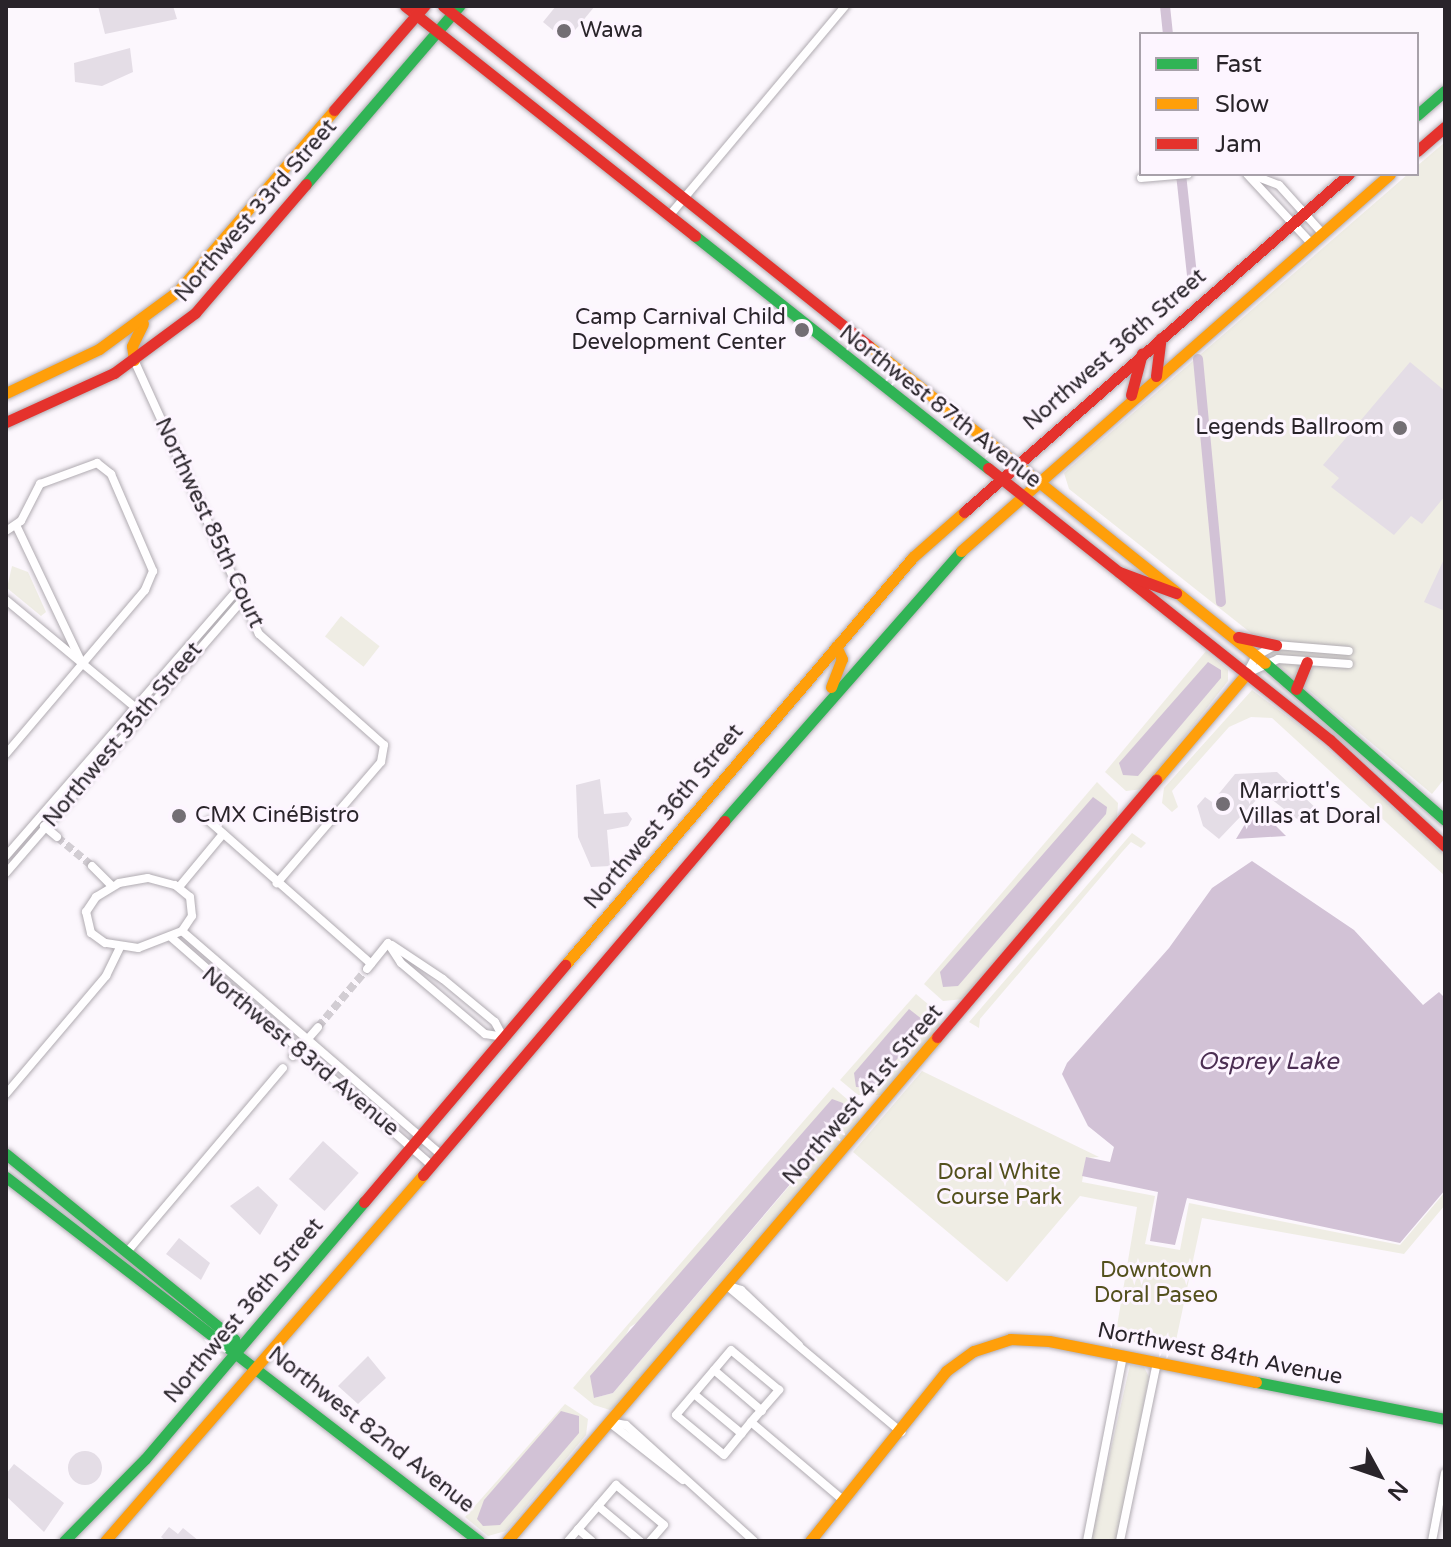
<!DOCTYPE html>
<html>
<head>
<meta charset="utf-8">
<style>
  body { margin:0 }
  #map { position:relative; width:1451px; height:1547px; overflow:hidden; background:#fcf7fd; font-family:"Varela Round",sans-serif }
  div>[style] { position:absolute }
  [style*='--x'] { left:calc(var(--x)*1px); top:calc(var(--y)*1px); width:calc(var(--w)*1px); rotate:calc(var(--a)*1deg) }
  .green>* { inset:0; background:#efede4; transform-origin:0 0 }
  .water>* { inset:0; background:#d2c2d6 }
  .canal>* { height:10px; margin:-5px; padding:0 5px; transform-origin:5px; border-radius:5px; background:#d2c2d6 }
  .building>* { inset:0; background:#e4dde6; transform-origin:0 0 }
  .round { border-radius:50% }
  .street-tunnel>* { height:8px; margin-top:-4px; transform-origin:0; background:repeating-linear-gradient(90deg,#d2cdd3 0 8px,transparent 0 12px) }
  .roads { filter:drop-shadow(0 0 2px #b0abb1) drop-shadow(0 0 2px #b0abb1) }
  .street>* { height:8px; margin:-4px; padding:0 4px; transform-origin:4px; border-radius:4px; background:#fffeff }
  .fast>* { height:11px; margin:-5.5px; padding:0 5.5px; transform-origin:5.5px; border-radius:5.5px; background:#30b455 }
  .slow>* { height:11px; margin:-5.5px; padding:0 5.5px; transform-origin:5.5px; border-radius:5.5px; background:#ff9f0a }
  .jam>* { height:11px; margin:-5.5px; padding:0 5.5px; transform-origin:5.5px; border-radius:5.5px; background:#e5322d }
  .dots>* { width:22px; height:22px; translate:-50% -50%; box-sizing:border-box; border:4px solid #fdf5ff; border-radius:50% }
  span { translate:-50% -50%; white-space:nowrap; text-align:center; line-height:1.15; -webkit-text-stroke:6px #fdf5ff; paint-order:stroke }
  .poi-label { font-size:22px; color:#29242a }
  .left { translate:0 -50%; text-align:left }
  .right { translate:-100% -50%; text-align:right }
  .street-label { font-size:22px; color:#29242a }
  .park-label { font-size:22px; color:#53501d }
  .water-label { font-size:24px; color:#4c2f53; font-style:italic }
  .frame { position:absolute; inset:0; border:8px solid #29242a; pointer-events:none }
  .legend { position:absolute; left:1139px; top:32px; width:280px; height:144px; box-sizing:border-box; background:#fdf5ff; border:2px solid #a8a1aa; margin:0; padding:10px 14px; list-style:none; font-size:24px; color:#29242a }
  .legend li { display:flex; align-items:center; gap:16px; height:40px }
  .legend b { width:40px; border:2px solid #a8a1aa }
  .north { position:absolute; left:1339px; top:1435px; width:80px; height:80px; -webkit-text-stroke:6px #fdf5ff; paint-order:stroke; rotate:130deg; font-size:22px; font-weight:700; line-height:32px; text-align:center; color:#29242a }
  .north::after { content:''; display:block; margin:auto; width:28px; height:36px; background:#29242a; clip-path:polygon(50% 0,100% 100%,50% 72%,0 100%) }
</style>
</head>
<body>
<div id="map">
  <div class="green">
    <div style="clip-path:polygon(1445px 142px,1445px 778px,1432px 794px,1278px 664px,1256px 637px,1069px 489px,1064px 473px,1408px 174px,1417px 174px,1417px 166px)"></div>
    <div style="clip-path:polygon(12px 566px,28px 572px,46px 612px,41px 616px,7px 588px)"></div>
    <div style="left:341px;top:616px;width:49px;height:26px;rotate:38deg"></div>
    <div style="clip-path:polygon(1206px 651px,1228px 670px,1228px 681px,1143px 789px,1126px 791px,1105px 772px)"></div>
    <div style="clip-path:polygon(1252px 690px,1313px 736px,1445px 855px,1445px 876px,1272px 718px,1251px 717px,1229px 727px,1172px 791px,1178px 807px,1172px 812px,1162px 803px,1164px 788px)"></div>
    <div style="clip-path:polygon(1097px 782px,1118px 803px,1117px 818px,964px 999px,943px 1001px,924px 984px)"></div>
    <div style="clip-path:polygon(1132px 833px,1146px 843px,1141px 848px,1131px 842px,1122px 852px,980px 1019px,979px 1028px,969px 1022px)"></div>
    <div style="clip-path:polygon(916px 994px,935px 1010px,940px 1025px,883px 1095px,858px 1095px,840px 1080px)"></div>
    <div style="clip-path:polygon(922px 1071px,1099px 1157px,1086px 1158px,1082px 1182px,1155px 1196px,1145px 1244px,1180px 1250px,1189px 1203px,1400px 1245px,1445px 1192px,1445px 1205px,1404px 1254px,1202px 1218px,1174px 1350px,1115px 1338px,1137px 1207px,1080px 1196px,1007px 1282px,853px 1152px)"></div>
    <div style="clip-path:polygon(evenodd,833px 1087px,855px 1106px,860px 1120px,618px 1405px,610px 1410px,594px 1405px,573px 1388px,833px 1087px,832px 1100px,843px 1103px,848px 1117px,613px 1393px,594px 1398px,630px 1327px,645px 1318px,832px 1100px)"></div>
    <div style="clip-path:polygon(1130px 1365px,1144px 1367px,1149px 1377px,1117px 1541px,1090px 1541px)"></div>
    <div style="clip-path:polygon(565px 1404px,588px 1419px,586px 1435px,506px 1531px,488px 1536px,465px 1517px)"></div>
  </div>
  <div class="water">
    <div style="clip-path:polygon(1208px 662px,1221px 670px,1221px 678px,1138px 776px,1123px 775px,1119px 763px)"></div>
    <div style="clip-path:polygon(1093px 797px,1107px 807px,1106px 814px,958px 986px,943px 987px,940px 972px)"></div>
    <div style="clip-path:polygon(1260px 810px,1286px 836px,1236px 839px,1248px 819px)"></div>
    <div style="clip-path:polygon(1252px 861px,1354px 930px,1423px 1005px,1439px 992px,1445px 998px,1445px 1190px,1400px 1243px,1187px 1198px,1175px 1245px,1150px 1241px,1158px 1192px,1082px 1176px,1086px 1157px,1110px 1162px,1114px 1147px,1088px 1126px,1062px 1074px,1067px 1063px,1169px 948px,1212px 888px)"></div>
    <div style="clip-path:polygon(909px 1009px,927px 1023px,873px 1088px,856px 1087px,854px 1073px)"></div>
    <div style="clip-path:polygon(832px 1099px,843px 1103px,848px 1116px,613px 1393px,594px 1398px,590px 1376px)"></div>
    <div style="clip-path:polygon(561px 1411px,579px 1416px,579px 1433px,500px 1525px,483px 1526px,477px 1519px,484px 1500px)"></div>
  </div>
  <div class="canal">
    <div style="--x:1165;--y:6;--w:28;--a:84"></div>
    <div style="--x:1181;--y:174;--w:111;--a:83.8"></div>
    <div style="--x:1198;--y:359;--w:244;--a:84.6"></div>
  </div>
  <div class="building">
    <div style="clip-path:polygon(98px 6px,173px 6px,177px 19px,105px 34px)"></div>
    <div style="clip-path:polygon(556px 6px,595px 6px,566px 41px,543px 22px)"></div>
    <div style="clip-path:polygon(130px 48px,133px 72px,102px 86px,75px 82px,74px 63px)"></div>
    <div style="clip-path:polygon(1410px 362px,1445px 391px,1445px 496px,1422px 524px,1411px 516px,1394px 535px,1331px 487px,1339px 478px,1323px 465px)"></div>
    <div style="clip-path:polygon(1445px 557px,1445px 611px,1424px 602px)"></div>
    <div style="clip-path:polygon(1277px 772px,1318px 810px,1305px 825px,1263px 793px,1219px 839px,1203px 826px,1197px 806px,1205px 797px,1212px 802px,1235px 774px)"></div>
    <div style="clip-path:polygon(600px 779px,604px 814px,627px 812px,632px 819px,628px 826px,607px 830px,610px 866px,591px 867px,578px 837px,576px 785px)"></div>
    <div style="left:323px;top:1141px;width:48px;height:51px;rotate:42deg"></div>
    <div style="clip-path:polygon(258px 1186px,278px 1205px,260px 1235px,230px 1206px)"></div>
    <div style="clip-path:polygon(179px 1238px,210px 1263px,201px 1280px,166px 1254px)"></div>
    <div style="clip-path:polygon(368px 1356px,386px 1378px,358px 1404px,338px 1386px)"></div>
    <div class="round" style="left:68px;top:1451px;width:34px;height:34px"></div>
    <div style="clip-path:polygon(14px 1464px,64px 1503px,44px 1532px,6px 1496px,6px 1474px)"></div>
    <div style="clip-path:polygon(169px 1527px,178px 1534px,183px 1528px,199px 1541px,166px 1541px,161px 1537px)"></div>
  </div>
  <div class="street-tunnel">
    <div style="--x:57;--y:837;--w:45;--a:39.6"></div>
    <div style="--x:318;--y:1027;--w:76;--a:-49.8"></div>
  </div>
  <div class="roads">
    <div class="street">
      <div style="--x:1247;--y:174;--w:94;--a:47.2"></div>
      <div style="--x:1250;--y:174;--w:31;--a:21"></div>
      <div style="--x:1279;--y:185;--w:64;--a:48.1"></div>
      <div style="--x:1141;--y:178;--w:47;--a:-4.9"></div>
      <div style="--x:669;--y:216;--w:274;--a:-50"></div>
      <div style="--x:134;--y:360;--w:301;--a:65.5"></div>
      <div style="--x:259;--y:634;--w:167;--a:41.6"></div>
      <div style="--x:384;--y:745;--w:17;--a:100"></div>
      <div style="--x:381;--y:762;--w:160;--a:130.7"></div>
      <div style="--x:16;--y:525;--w:148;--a:64.5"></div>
      <div style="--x:6;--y:531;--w:18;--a:-34"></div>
      <div style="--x:21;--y:521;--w:42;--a:-62.8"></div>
      <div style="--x:40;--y:484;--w:61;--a:-20.2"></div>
      <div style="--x:97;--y:463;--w:18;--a:38"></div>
      <div style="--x:111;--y:474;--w:106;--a:66.6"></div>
      <div style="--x:153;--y:571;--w:21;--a:113"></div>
      <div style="--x:145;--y:590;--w:215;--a:130.3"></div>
      <div style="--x:6;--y:600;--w:168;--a:39.7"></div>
      <div style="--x:1247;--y:673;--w:19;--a:-62"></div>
      <div style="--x:1256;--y:656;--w:23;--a:-29"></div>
      <div style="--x:1276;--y:645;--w:73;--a:4.7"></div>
      <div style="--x:1247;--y:673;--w:34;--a:-24"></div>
      <div style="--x:1278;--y:659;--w:71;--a:4"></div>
      <div style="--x:209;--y:821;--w:216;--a:41.4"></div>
      <div style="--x:44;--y:826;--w:17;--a:40"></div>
      <div style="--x:6;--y:856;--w:354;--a:-49"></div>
      <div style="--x:92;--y:866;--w:28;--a:45"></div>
      <div style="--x:6;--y:873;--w:362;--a:-49.1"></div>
      <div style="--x:148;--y:878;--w:28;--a:15"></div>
      <div style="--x:175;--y:885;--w:19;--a:39"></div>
      <div style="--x:190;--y:897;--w:19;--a:84"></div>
      <div style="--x:192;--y:916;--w:18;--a:124"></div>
      <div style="--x:182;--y:931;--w:47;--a:158.9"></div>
      <div style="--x:138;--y:948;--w:33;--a:-171"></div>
      <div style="--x:105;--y:943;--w:17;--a:-144"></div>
      <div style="--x:91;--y:933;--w:22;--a:-103"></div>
      <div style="--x:86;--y:912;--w:18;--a:-56"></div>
      <div style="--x:96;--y:897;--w:27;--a:-31"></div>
      <div style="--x:119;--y:883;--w:29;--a:-10"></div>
      <div style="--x:179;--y:887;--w:69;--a:-50.3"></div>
      <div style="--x:182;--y:931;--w:340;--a:40.8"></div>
      <div style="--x:172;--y:938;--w:343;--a:41.2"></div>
      <div style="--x:388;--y:943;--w:24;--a:57"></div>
      <div style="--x:401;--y:963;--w:110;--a:40.2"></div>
      <div style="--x:485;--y:1034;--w:18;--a:9"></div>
      <div style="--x:392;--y:945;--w:61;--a:33.7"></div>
      <div style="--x:443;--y:979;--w:67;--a:39.6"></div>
      <div style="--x:495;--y:1022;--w:17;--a:62"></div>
      <div style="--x:367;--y:969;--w:33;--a:-51"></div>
      <div style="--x:293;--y:1056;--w:38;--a:-49"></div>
      <div style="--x:6;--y:1094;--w:155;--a:-49.7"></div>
      <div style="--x:106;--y:976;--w:32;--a:-64"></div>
      <div style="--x:127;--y:1252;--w:241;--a:-49.7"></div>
      <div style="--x:726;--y:1285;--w:229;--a:40"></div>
      <div style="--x:726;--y:1285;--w:16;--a:18"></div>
      <div style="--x:741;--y:1290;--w:80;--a:43.5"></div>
      <div style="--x:714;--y:1370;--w:63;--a:40.5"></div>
      <div style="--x:694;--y:1394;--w:62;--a:39.8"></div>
      <div style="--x:609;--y:1422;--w:17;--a:10"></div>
      <div style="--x:626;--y:1425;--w:173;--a:42.2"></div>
      <div style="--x:609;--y:1422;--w:94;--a:38.1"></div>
      <div style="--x:751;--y:1422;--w:43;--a:-48.8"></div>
      <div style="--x:779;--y:1390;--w:62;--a:-140.2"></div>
      <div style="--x:731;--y:1350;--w:85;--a:130.2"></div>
      <div style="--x:676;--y:1415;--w:62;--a:39.8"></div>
      <div style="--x:724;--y:1455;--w:43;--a:-50.7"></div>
      <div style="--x:751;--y:1422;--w:122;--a:40.3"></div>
      <div style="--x:598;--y:1506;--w:55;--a:39.8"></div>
      <div style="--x:578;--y:1529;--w:18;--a:41"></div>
      <div style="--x:568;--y:1541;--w:74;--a:-49.4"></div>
      <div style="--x:616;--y:1485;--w:62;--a:39.8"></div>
      <div style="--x:664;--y:1525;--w:21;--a:131"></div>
      <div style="--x:1087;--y:1541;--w:188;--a:-79"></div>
      <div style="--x:1120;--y:1541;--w:183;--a:-78.3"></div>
      <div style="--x:1432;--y:1541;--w:69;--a:-79.2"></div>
    </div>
    <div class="fast">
      <div style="--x:1417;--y:115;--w:37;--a:-41"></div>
      <div style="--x:306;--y:184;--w:235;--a:-49.3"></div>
      <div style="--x:695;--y:236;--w:374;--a:38.4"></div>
      <div style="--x:1265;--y:663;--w:239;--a:41.1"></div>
      <div style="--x:724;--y:821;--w:359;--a:-48.7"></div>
      <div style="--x:6;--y:1154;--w:294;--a:39.1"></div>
      <div style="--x:234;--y:1339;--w:11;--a:75"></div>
      <div style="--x:6;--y:1177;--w:597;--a:37.58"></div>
      <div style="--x:1256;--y:1382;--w:193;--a:11.1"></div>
      <div style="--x:64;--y:1541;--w:115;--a:-45.4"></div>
      <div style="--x:145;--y:1459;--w:338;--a:-49.6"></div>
    </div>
    <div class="slow">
      <div style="--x:869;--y:346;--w:507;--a:38.68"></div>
      <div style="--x:134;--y:360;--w:14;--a:-98"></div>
      <div style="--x:132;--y:346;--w:25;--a:-64"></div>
      <div style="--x:6;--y:393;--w:103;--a:-25.3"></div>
      <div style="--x:99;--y:349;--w:98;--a:-36.3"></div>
      <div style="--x:178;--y:291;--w:239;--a:-49.2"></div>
      <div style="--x:961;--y:551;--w:571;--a:-41.31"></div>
      <div style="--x:831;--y:687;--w:30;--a:-69"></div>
      <div style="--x:842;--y:659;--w:14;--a:-115"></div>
      <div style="--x:1156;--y:780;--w:140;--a:-49.6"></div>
      <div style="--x:565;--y:965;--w:536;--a:-49.54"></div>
      <div style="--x:913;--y:557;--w:68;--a:-41.4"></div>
      <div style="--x:105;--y:1541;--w:485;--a:-49"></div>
      <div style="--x:507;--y:1541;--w:663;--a:-49.53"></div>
      <div style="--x:810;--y:1541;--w:218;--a:-51.3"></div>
      <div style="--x:946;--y:1371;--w:34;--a:-36"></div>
      <div style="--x:974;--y:1351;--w:38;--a:-18"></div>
      <div style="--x:1010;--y:1339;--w:39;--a:3"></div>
      <div style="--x:1049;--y:1341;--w:211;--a:11.2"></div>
    </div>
    <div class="jam">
      <div style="--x:405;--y:6;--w:370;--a:38.4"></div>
      <div style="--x:443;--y:6;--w:545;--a:38.59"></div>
      <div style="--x:334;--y:110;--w:138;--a:-49.1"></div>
      <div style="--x:1417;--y:151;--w:37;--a:-41"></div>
      <div style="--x:1156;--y:376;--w:38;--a:-83"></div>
      <div style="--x:1131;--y:395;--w:43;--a:-75.3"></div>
      <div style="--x:6;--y:422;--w:119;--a:-24.4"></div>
      <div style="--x:114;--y:373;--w:101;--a:-36.5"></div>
      <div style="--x:195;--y:313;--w:170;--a:-49.3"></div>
      <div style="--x:988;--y:468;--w:437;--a:38.5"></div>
      <div style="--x:1330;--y:740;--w:156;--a:42.7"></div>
      <div style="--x:964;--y:512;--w:512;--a:-41.28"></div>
      <div style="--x:1119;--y:572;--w:61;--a:20.2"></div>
      <div style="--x:1238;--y:637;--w:39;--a:12"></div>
      <div style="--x:1296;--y:689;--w:29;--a:-68"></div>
      <div style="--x:937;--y:1037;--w:338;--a:-49.6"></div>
      <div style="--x:423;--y:1175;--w:465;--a:-49.6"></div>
      <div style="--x:364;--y:1202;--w:311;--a:-49.7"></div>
    </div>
  </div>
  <div class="dots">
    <div style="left:564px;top:31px;background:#736e74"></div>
    <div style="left:802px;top:330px;background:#736e74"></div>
    <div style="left:1400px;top:428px;background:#736e74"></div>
    <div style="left:1223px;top:804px;background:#736e74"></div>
    <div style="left:179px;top:816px;background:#736e74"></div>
  </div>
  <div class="poi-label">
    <span class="left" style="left:580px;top:31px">Wawa</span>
    <span class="right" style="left:786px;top:330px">Camp Carnival Child<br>Development Center</span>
    <span class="right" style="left:1384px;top:428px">Legends Ballroom</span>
    <span class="left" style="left:1239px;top:804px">Marriott's<br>Villas at Doral</span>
    <span class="left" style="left:195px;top:816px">CMX CinéBistro</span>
  </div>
  <div class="street-label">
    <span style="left:256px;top:211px;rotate:-49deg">Northwest 33rd Street</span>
    <span style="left:1115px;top:350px;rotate:-41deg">Northwest 36th Street</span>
    <span style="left:940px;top:407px;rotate:38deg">Northwest 87th Avenue</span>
    <span style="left:209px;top:523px;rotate:65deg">Northwest 85th Court</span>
    <span style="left:123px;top:735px;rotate:-50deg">Northwest 35th Street</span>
    <span style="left:664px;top:817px;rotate:-50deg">Northwest 36th Street</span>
    <span style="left:300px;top:1052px;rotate:40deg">Northwest 83rd Avenue</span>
    <span style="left:863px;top:1095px;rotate:-49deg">Northwest 41st Street</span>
    <span style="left:244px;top:1311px;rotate:-50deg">Northwest 36th Street</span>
    <span style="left:1220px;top:1354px;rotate:11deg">Northwest 84th Avenue</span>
    <span style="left:371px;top:1430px;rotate:38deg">Northwest 82nd Avenue</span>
  </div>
  <div class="park-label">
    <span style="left:999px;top:1185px">Doral White<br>Course Park</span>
    <span style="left:1156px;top:1283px">Downtown<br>Doral Paseo</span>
  </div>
  <div class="water-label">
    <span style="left:1268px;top:1062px">Osprey Lake</span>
  </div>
  <div class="frame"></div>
  <ul class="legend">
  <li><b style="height:10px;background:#30b455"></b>Fast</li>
  <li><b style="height:10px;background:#ff9f0a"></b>Slow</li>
  <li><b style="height:10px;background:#e5322d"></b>Jam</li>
  </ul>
  <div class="north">N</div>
</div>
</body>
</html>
